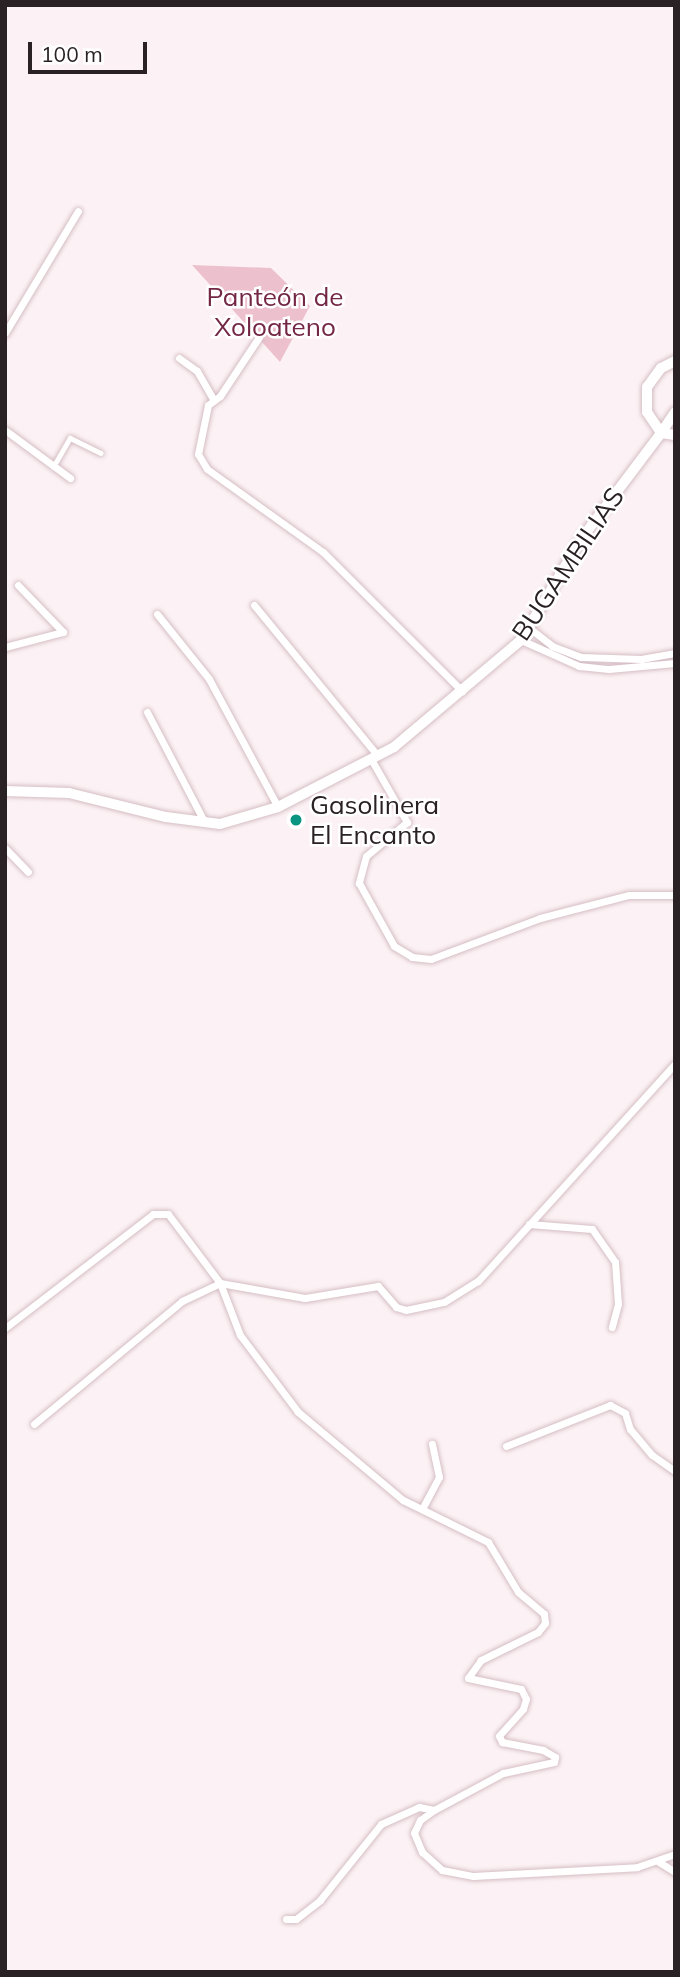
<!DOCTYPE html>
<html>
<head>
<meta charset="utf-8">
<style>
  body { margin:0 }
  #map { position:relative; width:680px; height:1977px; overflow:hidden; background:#fcf2f5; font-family:Mulish,sans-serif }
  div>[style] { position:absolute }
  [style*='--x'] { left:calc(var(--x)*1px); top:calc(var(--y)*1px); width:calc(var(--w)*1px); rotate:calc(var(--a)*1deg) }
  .green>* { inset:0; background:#ecc1cd }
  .roads { filter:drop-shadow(0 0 2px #d5bec4) drop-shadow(0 0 2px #d5bec4) }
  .pedestrian>* { height:5px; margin:-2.5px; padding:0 2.5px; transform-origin:2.5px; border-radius:2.5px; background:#fff }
  .minor>* { height:7px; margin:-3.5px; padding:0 3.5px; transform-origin:3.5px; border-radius:3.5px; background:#fff }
  .secondary>* { height:10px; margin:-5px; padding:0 5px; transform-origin:5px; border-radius:5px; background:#fff }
  .primary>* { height:10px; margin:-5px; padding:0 5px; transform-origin:5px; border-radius:5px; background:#fff }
  .dots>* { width:19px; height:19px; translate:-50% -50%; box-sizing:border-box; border:4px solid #fff; border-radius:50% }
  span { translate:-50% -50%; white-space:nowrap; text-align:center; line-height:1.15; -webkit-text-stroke:5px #fff; paint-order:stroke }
  .park-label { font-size:26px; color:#742645 }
  .street-label { font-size:26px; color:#2a2124 }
  .poi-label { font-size:26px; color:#2a2124 }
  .left { translate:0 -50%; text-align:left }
  .frame { position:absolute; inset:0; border:7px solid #2a2124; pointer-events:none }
  .scale { position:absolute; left:28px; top:42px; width:119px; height:32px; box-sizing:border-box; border:4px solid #2a2124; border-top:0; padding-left:9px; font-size:21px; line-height:24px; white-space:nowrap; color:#2a2124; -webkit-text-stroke:5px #fff; paint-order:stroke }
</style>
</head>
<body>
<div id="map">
  <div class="green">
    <div style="clip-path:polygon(192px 265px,271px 268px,310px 306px,280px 362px)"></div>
  </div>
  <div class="roads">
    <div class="pedestrian">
      <div style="--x:53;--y:467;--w:34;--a:-60"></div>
      <div style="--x:70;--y:438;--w:34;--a:26"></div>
    </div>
    <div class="minor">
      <div style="--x:5;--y:333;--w:142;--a:-59.1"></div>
      <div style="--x:259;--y:337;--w:71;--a:123.5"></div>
      <div style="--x:220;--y:396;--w:15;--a:143"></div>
      <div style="--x:208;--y:405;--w:50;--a:101.5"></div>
      <div style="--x:198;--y:454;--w:17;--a:59"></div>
      <div style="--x:207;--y:469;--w:143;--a:35.6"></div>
      <div style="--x:323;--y:552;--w:197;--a:45"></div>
      <div style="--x:179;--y:358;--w:22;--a:36"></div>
      <div style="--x:197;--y:371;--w:34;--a:60"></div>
      <div style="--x:5;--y:430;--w:81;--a:36.4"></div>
      <div style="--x:254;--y:605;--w:194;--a:50.6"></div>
      <div style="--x:157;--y:614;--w:83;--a:51.3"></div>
      <div style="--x:209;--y:679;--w:145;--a:61.7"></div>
      <div style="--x:528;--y:627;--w:31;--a:38"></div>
      <div style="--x:552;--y:646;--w:31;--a:21"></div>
      <div style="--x:581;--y:657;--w:60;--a:1.9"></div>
      <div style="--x:641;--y:659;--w:35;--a:-10"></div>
      <div style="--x:521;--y:640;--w:64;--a:24.1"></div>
      <div style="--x:579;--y:666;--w:30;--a:6"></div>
      <div style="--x:609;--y:669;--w:66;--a:-5.2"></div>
      <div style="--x:5;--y:647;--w:60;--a:-14.5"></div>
      <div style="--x:63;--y:632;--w:65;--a:-133.8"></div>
      <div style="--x:147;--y:712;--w:125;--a:62.4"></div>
      <div style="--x:371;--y:759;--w:73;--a:60.3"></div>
      <div style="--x:407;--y:822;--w:53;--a:140.3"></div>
      <div style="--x:366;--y:856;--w:28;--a:105"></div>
      <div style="--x:359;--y:883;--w:72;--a:60.9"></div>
      <div style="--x:394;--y:946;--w:21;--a:31"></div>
      <div style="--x:412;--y:957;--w:19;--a:6"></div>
      <div style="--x:431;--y:959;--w:116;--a:-20.6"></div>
      <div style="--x:540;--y:918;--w:92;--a:-14.5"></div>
      <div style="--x:629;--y:895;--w:46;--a:0"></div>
      <div style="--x:5;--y:848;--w:33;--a:46"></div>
      <div style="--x:529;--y:1224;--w:63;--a:4.5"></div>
      <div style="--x:592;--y:1229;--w:40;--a:55.1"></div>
      <div style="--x:615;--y:1262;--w:42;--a:85.9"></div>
      <div style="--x:618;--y:1304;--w:24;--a:105"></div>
      <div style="--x:220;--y:1283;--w:86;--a:10"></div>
      <div style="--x:305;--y:1298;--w:74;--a:-9.3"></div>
      <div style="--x:378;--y:1286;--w:28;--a:49"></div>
      <div style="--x:396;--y:1307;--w:10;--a:17"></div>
      <div style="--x:406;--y:1310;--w:39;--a:-12"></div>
      <div style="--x:444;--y:1302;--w:40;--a:-32"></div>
      <div style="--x:478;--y:1281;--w:293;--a:-47.8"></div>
      <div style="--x:5;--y:1328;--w:187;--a:-37.6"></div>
      <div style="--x:153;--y:1214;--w:15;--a:0"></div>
      <div style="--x:168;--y:1214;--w:86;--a:53"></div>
      <div style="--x:220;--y:1283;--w:56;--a:69"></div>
      <div style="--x:240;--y:1335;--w:96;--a:53"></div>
      <div style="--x:298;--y:1412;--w:137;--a:40"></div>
      <div style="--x:403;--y:1500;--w:95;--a:26.3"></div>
      <div style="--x:488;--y:1542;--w:58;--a:59"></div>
      <div style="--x:518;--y:1592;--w:34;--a:40"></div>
      <div style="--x:544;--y:1614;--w:9;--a:84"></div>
      <div style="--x:545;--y:1623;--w:11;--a:128"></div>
      <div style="--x:538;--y:1632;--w:64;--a:153.8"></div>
      <div style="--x:481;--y:1660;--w:22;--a:126"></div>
      <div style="--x:468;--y:1678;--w:54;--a:11.7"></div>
      <div style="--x:521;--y:1689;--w:11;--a:63"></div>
      <div style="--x:526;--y:1699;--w:10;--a:107"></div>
      <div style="--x:523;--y:1709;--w:36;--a:132"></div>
      <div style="--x:499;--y:1736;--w:7;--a:63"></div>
      <div style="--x:502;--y:1742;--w:42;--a:11"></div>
      <div style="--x:543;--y:1750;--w:14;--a:30"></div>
      <div style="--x:555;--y:1757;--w:5;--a:101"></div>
      <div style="--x:554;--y:1762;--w:52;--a:167.8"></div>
      <div style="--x:503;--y:1773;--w:78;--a:151.8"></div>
      <div style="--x:434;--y:1810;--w:17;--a:144"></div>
      <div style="--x:420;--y:1820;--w:14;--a:115"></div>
      <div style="--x:414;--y:1833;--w:21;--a:67"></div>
      <div style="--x:422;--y:1852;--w:27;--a:42"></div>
      <div style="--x:442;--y:1870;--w:32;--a:11"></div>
      <div style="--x:473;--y:1876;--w:164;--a:-3.1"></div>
      <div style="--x:637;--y:1867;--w:40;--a:-18.9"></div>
      <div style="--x:34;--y:1424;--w:192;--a:-39.7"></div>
      <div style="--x:182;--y:1301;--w:42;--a:-25.3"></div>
      <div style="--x:506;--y:1446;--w:112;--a:-21.5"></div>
      <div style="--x:610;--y:1405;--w:17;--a:28"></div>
      <div style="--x:625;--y:1413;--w:17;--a:73"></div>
      <div style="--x:630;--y:1429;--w:34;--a:50"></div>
      <div style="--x:652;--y:1455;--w:28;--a:35"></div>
      <div style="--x:422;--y:1509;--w:36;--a:-62"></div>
      <div style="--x:439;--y:1477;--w:34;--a:-102"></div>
      <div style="--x:659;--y:1862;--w:19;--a:32"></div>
      <div style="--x:286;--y:1919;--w:10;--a:0"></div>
      <div style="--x:296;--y:1919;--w:31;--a:-38"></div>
      <div style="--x:320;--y:1900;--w:97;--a:-51.2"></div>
      <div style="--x:381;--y:1824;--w:42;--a:-24.1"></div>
      <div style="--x:419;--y:1807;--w:15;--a:11"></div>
    </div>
    <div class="secondary">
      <div style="--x:5;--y:791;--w:64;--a:1.8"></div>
      <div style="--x:69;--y:793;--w:100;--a:13.9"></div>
      <div style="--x:166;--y:817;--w:54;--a:7.4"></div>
      <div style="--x:220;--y:824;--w:60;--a:-16.3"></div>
      <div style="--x:278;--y:807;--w:131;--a:-27.3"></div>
      <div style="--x:394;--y:747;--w:166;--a:-40.1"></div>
      <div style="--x:521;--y:640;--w:119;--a:-59.1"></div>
      <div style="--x:582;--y:538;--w:131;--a:-53"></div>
    </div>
    <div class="primary">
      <div style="--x:675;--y:361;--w:16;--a:153"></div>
      <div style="--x:661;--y:368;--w:24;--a:126"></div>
      <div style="--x:647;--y:387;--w:25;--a:90"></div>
      <div style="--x:647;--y:412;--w:25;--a:56"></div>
      <div style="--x:661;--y:433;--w:14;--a:8"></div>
      <div style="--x:661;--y:433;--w:25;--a:-56"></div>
    </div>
  </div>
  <div class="dots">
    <div style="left:296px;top:820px;background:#099582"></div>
  </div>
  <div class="park-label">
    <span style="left:275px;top:312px">Panteón de<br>Xoloateno</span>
  </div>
  <div class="street-label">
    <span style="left:568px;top:564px;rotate:-56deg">BUGAMBILIAS</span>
  </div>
  <div class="poi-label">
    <span class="left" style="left:310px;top:820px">Gasolinera<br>El Encanto</span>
  </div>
  <div class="frame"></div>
  <div class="scale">100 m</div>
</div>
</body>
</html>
